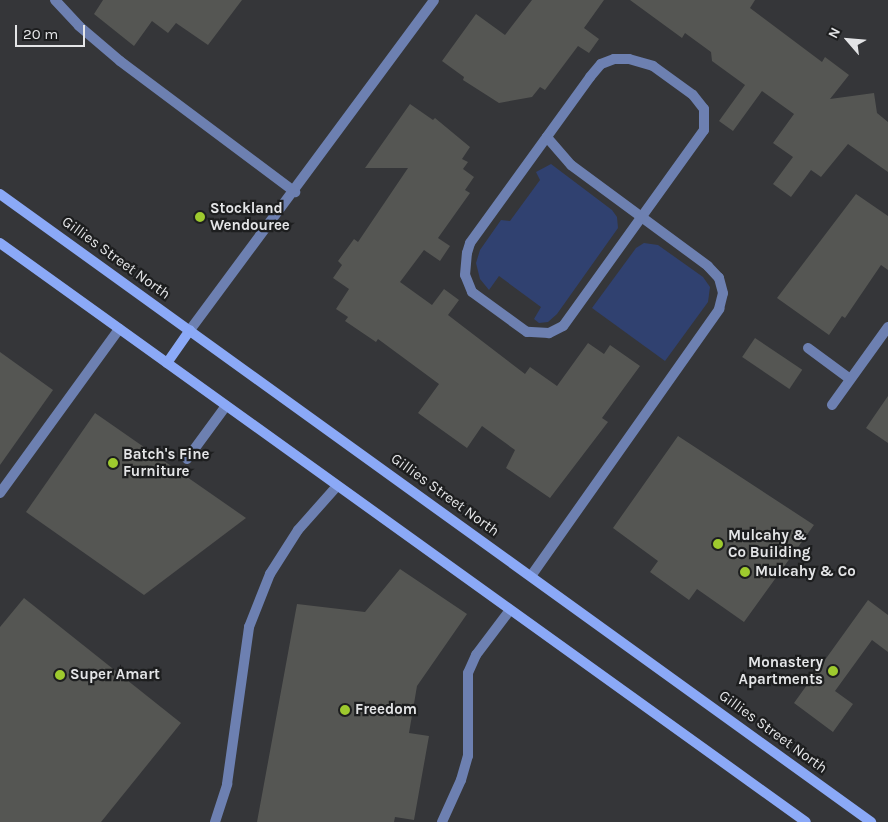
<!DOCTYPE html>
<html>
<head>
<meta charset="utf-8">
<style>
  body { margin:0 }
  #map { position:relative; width:888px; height:822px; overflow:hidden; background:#353639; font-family:Karla,sans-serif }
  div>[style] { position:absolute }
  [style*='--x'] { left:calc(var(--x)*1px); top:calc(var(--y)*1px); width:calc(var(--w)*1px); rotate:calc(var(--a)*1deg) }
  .green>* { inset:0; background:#304170 }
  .building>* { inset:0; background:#555653; transform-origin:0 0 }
  .lane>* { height:10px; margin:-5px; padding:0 5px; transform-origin:5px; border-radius:5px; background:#6d80b1 }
  .street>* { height:10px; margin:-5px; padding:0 5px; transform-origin:5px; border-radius:5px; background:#6d80b1 }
  .secondary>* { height:10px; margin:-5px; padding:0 5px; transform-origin:5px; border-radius:5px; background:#8ba9f7 }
  .dots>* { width:14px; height:14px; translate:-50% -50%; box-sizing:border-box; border:2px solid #1d1e1f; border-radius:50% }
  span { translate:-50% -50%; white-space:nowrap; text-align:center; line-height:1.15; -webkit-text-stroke:4.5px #1d1e1f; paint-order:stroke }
  .poi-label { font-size:15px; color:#e4e5e7; font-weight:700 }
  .left { translate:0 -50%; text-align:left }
  .right { translate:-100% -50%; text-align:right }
  .street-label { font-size:15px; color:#e4e5e7 }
  .north { position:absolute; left:823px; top:15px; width:50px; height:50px; -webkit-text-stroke:4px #1d1e1f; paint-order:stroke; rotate:297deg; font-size:14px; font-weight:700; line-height:20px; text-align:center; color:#e4e5e7 }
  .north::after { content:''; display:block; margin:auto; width:18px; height:22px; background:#e4e5e7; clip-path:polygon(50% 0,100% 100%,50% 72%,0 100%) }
  .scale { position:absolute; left:15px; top:25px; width:70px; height:22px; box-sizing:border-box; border:2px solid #e4e5e7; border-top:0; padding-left:6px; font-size:15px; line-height:18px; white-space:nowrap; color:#e4e5e7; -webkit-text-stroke:4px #1d1e1f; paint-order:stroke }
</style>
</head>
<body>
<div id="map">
  <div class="green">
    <div style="clip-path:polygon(551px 164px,612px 210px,617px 217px,618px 228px,557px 314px,548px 322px,539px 323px,534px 319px,541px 307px,499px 276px,489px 290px,480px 279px,476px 263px,480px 250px,501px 220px,510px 221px,540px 180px,536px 172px)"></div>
    <div style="clip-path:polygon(644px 243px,658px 245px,703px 277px,710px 287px,708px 302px,665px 361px,592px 308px,636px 248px)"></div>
  </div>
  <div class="building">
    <div style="clip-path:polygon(103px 0,242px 0,208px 45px,176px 23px,168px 33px,152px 21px,134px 46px,94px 14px)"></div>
    <div style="clip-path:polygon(532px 0,604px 0,584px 28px,599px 39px,589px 53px,578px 46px,545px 90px,540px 87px,532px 97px,499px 103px,463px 80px,464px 77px,442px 61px,476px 14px,505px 35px)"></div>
    <div style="clip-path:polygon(630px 0,755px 0,750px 8px,822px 62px,825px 57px,849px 75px,830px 99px,874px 93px,877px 113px,888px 122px,888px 172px,848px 144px,821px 177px,811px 170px,791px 197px,773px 184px,793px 157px,773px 143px,794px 114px,762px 91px,733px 131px,719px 121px,745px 85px,712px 61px,711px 52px,685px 33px,682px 38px)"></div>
    <div style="clip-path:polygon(410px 104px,433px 120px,435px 118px,470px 147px,462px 159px,468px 162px,463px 169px,474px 177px,465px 190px,470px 193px,438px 238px,450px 246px,440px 261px,424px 250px,400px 282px,432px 305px,444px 289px,459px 300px,448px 315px,525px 374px,530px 367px,557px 386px,588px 343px,604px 354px,610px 345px,640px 366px,602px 418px,608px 422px,550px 498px,506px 468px,515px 450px,482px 426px,467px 448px,418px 413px,439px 384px,378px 339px,376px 342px,345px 321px,348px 317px,336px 309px,349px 289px,333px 278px,342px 265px,338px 261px,354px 239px,358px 242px,408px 168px,365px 168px)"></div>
    <div style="clip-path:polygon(856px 194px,888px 216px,888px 270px,881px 265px,845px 318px,842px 316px,829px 335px,777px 298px)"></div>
    <div style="left:755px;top:338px;width:57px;height:23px;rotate:34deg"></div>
    <div style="clip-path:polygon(0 352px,53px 390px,0 465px)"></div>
    <div style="clip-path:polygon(888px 396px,888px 443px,866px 428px)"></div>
    <div style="clip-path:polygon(95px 413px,246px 518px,144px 595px,26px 512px)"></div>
    <div style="clip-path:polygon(678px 436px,814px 525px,744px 622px,697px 589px,689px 600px,650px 572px,658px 561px,613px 528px)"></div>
    <div style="clip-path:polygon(400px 569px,467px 614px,417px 686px,409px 733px,429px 736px,414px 820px,395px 817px,394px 822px,257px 822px,297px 604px,365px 612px)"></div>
    <div style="clip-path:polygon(24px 598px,181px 723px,101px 822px,0 822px,0 627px)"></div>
    <div style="clip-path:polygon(868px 600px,888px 615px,888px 652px,872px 640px,835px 691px,853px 704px,833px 732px,794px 703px)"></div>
  </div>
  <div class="lane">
    <div style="--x:55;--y:0;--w:35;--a:47"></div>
    <div style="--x:79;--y:26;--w:54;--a:40.5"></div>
    <div style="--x:120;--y:61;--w:219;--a:36.8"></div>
    <div style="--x:614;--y:59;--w:15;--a:0"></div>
    <div style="--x:629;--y:59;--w:25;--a:16"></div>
    <div style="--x:653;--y:66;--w:49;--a:35.9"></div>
    <div style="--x:693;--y:95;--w:18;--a:52"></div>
    <div style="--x:704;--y:109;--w:21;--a:90"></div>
    <div style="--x:704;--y:130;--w:241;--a:125.7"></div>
    <div style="--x:563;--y:326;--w:16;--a:153"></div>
    <div style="--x:549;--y:333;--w:22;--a:-177"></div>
    <div style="--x:527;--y:332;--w:68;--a:-144"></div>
    <div style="--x:472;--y:292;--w:18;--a:-112"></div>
    <div style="--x:465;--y:275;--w:22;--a:-85"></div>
    <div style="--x:467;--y:253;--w:10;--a:-73"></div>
    <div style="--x:470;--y:243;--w:205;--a:-54.1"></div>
    <div style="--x:590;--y:77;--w:17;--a:-50"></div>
    <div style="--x:601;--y:64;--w:14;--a:-21"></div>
    <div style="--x:190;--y:330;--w:410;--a:-53.5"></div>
    <div style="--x:808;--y:348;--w:52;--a:36.4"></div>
    <div style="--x:187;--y:459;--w:66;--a:-53.7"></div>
    <div style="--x:0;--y:493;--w:203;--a:-54"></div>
    <div style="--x:531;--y:576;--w:327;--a:-54.8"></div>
    <div style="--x:719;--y:309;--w:16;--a:-76"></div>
    <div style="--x:723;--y:293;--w:16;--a:-105"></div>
    <div style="--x:719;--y:278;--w:16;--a:-133"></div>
    <div style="--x:708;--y:266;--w:170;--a:-143.6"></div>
    <div style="--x:571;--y:165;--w:37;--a:-131"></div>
    <div style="--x:215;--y:822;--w:40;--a:-72"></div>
    <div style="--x:227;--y:784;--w:159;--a:-82"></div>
    <div style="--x:249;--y:627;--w:57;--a:-68.4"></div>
    <div style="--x:270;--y:574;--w:52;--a:-57.5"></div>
    <div style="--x:298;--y:530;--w:59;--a:-48.4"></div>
    <div style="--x:442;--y:822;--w:46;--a:-65.7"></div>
    <div style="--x:461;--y:780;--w:25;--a:-74"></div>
    <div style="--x:468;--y:756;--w:83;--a:-90"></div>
    <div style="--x:468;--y:673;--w:20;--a:-66"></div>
    <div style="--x:476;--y:655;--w:56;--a:-52.9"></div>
  </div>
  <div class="street">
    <div style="--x:832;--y:405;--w:96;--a:-54.3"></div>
  </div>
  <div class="secondary">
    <div style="--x:0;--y:194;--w:1074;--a:35.79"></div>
    <div style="--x:0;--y:243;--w:992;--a:35.69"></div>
    <div style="--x:167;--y:363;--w:40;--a:-55.1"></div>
  </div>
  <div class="dots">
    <div style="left:200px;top:217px;background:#9eca2e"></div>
    <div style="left:113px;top:463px;background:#9eca2e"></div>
    <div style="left:718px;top:544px;background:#9eca2e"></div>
    <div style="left:745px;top:572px;background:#9eca2e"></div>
    <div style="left:833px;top:671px;background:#9eca2e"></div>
    <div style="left:60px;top:675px;background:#9eca2e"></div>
    <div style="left:345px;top:710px;background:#9eca2e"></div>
  </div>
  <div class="poi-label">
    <span class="left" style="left:210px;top:217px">Stockland<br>Wendouree</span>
    <span class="left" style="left:123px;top:463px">Batch's Fine<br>Furniture</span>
    <span class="left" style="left:728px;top:544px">Mulcahy &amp;<br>Co Building</span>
    <span class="left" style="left:755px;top:572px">Mulcahy &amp; Co</span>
    <span class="right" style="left:823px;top:671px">Monastery<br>Apartments</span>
    <span class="left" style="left:70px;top:675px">Super Amart</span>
    <span class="left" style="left:355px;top:710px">Freedom</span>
  </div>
  <div class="street-label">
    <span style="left:116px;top:258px;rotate:36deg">Gillies Street North</span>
    <span style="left:445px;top:495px;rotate:36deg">Gillies Street North</span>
    <span style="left:773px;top:732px;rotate:36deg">Gillies Street North</span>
  </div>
  <div class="north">N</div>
  <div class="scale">20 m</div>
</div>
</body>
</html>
